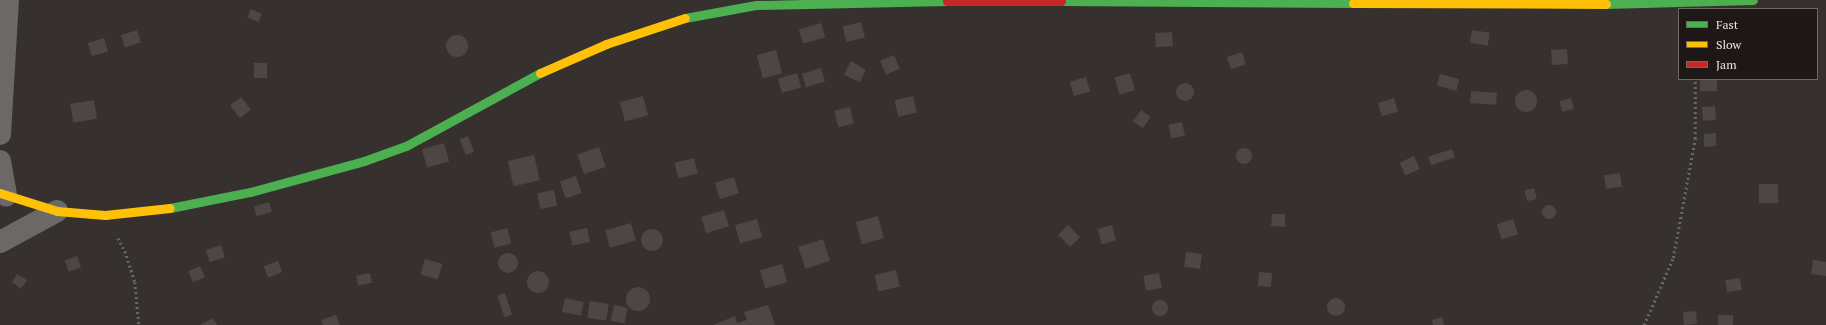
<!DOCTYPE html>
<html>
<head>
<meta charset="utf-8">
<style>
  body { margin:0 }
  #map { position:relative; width:1826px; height:325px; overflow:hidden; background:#36302e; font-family:"PT Serif",serif }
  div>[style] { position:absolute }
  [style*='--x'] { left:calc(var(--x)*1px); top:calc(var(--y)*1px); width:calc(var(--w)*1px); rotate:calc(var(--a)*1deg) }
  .building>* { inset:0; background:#4c4645; transform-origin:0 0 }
  .round { border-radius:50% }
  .path>* { height:2.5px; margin-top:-1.25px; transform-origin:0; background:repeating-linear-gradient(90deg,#6b6766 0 2px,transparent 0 5px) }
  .street>* { height:22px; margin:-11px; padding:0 11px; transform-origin:11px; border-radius:11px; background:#6c6867 }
  .fast>* { height:9px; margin:-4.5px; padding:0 4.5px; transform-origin:4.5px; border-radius:4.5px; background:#4caf50 }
  .slow>* { height:9px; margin:-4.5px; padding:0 4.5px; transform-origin:4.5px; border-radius:4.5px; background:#ffc107 }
  .jam>* { height:9px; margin:-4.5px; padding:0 4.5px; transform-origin:4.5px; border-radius:4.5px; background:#c62828 }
  span { translate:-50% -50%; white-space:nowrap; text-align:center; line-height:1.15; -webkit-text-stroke:3.5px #1d1816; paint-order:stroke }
  .legend { position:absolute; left:1678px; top:8px; width:140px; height:72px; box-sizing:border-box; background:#1d1816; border:1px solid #706a67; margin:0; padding:5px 7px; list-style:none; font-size:12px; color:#ece5e1 }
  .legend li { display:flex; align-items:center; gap:8px; height:20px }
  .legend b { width:20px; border:1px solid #706a67 }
</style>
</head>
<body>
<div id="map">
  <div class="building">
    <div style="left:251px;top:9px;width:12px;height:9px;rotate:24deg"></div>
    <div style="left:861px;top:22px;width:16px;height:19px;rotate:76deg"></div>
    <div style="left:821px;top:23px;width:15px;height:23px;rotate:74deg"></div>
    <div style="left:137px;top:30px;width:13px;height:17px;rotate:72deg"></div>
    <div style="left:1472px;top:30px;width:18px;height:13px;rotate:9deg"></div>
    <div style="left:1172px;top:32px;width:14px;height:17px;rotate:86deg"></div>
    <div class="round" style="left:446px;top:35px;width:22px;height:22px"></div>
    <div style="left:104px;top:38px;width:14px;height:17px;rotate:73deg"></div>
    <div style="left:1567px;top:49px;width:15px;height:16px;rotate:86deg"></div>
    <div style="left:776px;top:50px;width:24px;height:20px;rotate:75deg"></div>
    <div style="left:1242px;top:52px;width:13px;height:16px;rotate:72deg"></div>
    <div style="left:894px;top:55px;width:15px;height:15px;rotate:67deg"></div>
    <div style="clip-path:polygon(851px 61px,866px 70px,860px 82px,844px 75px)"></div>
    <div style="left:254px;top:63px;width:13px;height:15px"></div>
    <div style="left:821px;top:68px;width:14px;height:20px;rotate:73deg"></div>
    <div style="left:797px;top:73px;width:15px;height:20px;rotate:74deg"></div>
    <div style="left:1130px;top:73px;width:18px;height:16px;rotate:74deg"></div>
    <div style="left:1440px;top:74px;width:20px;height:12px;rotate:15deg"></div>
    <div style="left:1086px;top:77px;width:15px;height:17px;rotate:74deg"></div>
    <div style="left:1700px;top:79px;width:17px;height:12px"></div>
    <div class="round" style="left:1176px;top:83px;width:18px;height:18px"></div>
    <div class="round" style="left:1515px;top:90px;width:22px;height:22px"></div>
    <div style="left:1471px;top:91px;width:26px;height:12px;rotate:4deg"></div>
    <div style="left:643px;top:96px;width:20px;height:24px;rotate:75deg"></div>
    <div style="left:913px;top:96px;width:17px;height:19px;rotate:77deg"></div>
    <div style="left:241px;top:97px;width:16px;height:14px;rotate:52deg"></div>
    <div style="left:1394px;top:98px;width:14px;height:17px;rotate:73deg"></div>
    <div style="left:1571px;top:98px;width:11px;height:12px;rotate:75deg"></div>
    <div style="left:94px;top:100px;width:19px;height:24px;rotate:81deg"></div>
    <div style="left:1715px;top:106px;width:14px;height:13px;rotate:86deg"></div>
    <div style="left:850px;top:107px;width:17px;height:16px;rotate:77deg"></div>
    <div style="left:1141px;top:110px;width:12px;height:14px;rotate:35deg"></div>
    <div style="left:1182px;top:122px;width:14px;height:14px;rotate:78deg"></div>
    <div style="clip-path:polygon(1716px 133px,1716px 146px,1704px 147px,1704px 134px)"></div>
    <div style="left:468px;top:136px;width:17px;height:9px;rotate:69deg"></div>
    <div style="left:444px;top:143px;width:19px;height:23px;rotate:74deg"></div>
    <div style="left:599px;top:147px;width:21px;height:23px;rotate:71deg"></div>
    <div class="round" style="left:1236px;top:148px;width:16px;height:16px"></div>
    <div style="left:1452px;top:149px;width:9px;height:25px;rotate:72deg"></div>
    <div style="left:534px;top:155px;width:26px;height:27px;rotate:77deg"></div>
    <div style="left:1414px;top:156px;width:14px;height:16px;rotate:65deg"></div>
    <div style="left:694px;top:158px;width:16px;height:20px;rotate:76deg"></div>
    <div style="left:1620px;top:173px;width:14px;height:16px;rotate:82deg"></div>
    <div style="left:576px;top:176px;width:18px;height:17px;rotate:71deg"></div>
    <div style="left:734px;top:177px;width:17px;height:20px;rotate:73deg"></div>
    <div style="left:1759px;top:184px;width:19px;height:19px"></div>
    <div style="left:1534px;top:188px;width:11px;height:10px;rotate:75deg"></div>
    <div style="left:554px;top:190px;width:16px;height:17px;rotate:79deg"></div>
    <div style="left:269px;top:202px;width:10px;height:16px;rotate:73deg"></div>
    <div class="round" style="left:1542px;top:205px;width:14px;height:14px"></div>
    <div style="left:724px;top:210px;width:17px;height:24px;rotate:73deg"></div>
    <div style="clip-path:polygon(1272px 214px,1285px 214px,1285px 227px,1271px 226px)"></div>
    <div style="left:878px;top:216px;width:23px;height:23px;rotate:75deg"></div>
    <div style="left:757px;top:219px;width:19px;height:23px;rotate:74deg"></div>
    <div style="left:1513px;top:219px;width:16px;height:17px;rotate:72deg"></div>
    <div style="left:631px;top:223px;width:18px;height:27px;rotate:74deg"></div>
    <div style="left:1068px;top:225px;width:17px;height:14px;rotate:45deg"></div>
    <div style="left:1112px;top:225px;width:16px;height:15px;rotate:75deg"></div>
    <div style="left:507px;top:228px;width:16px;height:17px;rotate:75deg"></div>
    <div style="left:587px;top:228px;width:14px;height:18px;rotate:78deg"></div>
    <div class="round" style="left:641px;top:229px;width:22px;height:22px"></div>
    <div style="left:823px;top:239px;width:23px;height:26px;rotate:72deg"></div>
    <div style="left:221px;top:245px;width:13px;height:16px;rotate:72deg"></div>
    <div style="left:1186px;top:252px;width:16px;height:15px;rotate:7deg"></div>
    <div class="round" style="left:498px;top:253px;width:20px;height:20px"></div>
    <div style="left:77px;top:256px;width:12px;height:13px;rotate:70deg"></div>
    <div style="left:425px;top:259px;width:18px;height:16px;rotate:16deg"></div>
    <div style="clip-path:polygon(1813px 260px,1826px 262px,1826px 276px,1811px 274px)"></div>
    <div style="left:278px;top:261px;width:12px;height:15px;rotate:70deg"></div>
    <div style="left:782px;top:264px;width:19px;height:23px;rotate:74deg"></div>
    <div style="left:200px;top:266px;width:12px;height:13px;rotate:66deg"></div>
    <div style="left:896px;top:270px;width:17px;height:22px;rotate:77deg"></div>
    <div class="round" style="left:527px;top:271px;width:22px;height:22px"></div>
    <div style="left:1259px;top:272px;width:13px;height:14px;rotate:4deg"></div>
    <div style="left:370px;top:273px;width:10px;height:14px;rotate:79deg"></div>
    <div style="left:1159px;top:273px;width:15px;height:16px;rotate:79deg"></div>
    <div style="clip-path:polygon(17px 274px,27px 280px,21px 289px,12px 282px)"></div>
    <div style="left:1740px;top:278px;width:12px;height:15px;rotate:81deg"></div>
    <div class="round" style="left:626px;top:287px;width:24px;height:24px"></div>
    <div style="left:505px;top:293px;width:23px;height:8px;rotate:72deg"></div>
    <div class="round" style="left:1327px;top:298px;width:18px;height:18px"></div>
    <div style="left:565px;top:298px;width:19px;height:14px;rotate:12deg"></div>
    <div class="round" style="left:1152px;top:300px;width:16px;height:16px"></div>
    <div style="left:590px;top:301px;width:19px;height:17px;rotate:9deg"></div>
    <div style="left:614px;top:305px;width:14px;height:16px;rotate:12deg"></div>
    <div style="clip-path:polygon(768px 305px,775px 325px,713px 325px,735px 316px,737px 323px,747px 320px,744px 312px)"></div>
    <div style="left:1696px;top:311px;width:13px;height:13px;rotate:86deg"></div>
    <div style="clip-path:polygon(336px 315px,340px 325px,323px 325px,321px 320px)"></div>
    <div style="left:1718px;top:315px;width:15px;height:10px"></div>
    <div style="clip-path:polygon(1442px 317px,1444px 325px,1433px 325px,1432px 320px)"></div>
    <div style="clip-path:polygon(213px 318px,217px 325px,200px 325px)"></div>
  </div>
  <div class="path">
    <div style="--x:118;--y:238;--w:15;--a:62"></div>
    <div style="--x:125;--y:251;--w:33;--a:72"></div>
    <div style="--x:135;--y:282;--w:43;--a:84.7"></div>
    <div style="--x:1644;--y:325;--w:73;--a:-66.6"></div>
    <div style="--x:1673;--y:258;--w:121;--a:-79.5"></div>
    <div style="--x:1695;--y:139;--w:60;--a:-90"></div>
  </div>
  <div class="street">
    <div style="--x:0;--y:134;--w:134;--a:-86.6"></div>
    <div style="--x:0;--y:161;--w:35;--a:80"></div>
    <div style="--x:0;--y:242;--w:65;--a:-28.5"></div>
  </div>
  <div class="fast">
    <div style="--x:1061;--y:1;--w:292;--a:0.4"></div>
    <div style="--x:1606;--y:4;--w:147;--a:-1.6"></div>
    <div style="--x:685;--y:18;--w:72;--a:-10.4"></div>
    <div style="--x:756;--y:5;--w:191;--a:-1.2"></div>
    <div style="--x:170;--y:208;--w:82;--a:-11.3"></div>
    <div style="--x:250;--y:192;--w:118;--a:-15.2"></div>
    <div style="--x:364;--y:161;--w:45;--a:-19.7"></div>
    <div style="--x:406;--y:146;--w:153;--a:-28.6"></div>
  </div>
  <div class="slow">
    <div style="--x:1353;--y:3;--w:253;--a:0.2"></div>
    <div style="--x:540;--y:73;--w:72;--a:-23.7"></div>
    <div style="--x:606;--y:44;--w:83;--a:-18.2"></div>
    <div style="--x:0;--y:193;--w:60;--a:17.5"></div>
    <div style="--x:57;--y:211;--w:48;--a:4.8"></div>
    <div style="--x:105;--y:215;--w:65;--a:-6.1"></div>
  </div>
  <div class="jam">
    <div style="--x:947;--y:1;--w:114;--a:0"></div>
  </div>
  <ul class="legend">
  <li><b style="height:5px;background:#4caf50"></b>Fast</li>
  <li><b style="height:5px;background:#ffc107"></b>Slow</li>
  <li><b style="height:5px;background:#c62828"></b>Jam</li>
  </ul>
</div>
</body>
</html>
